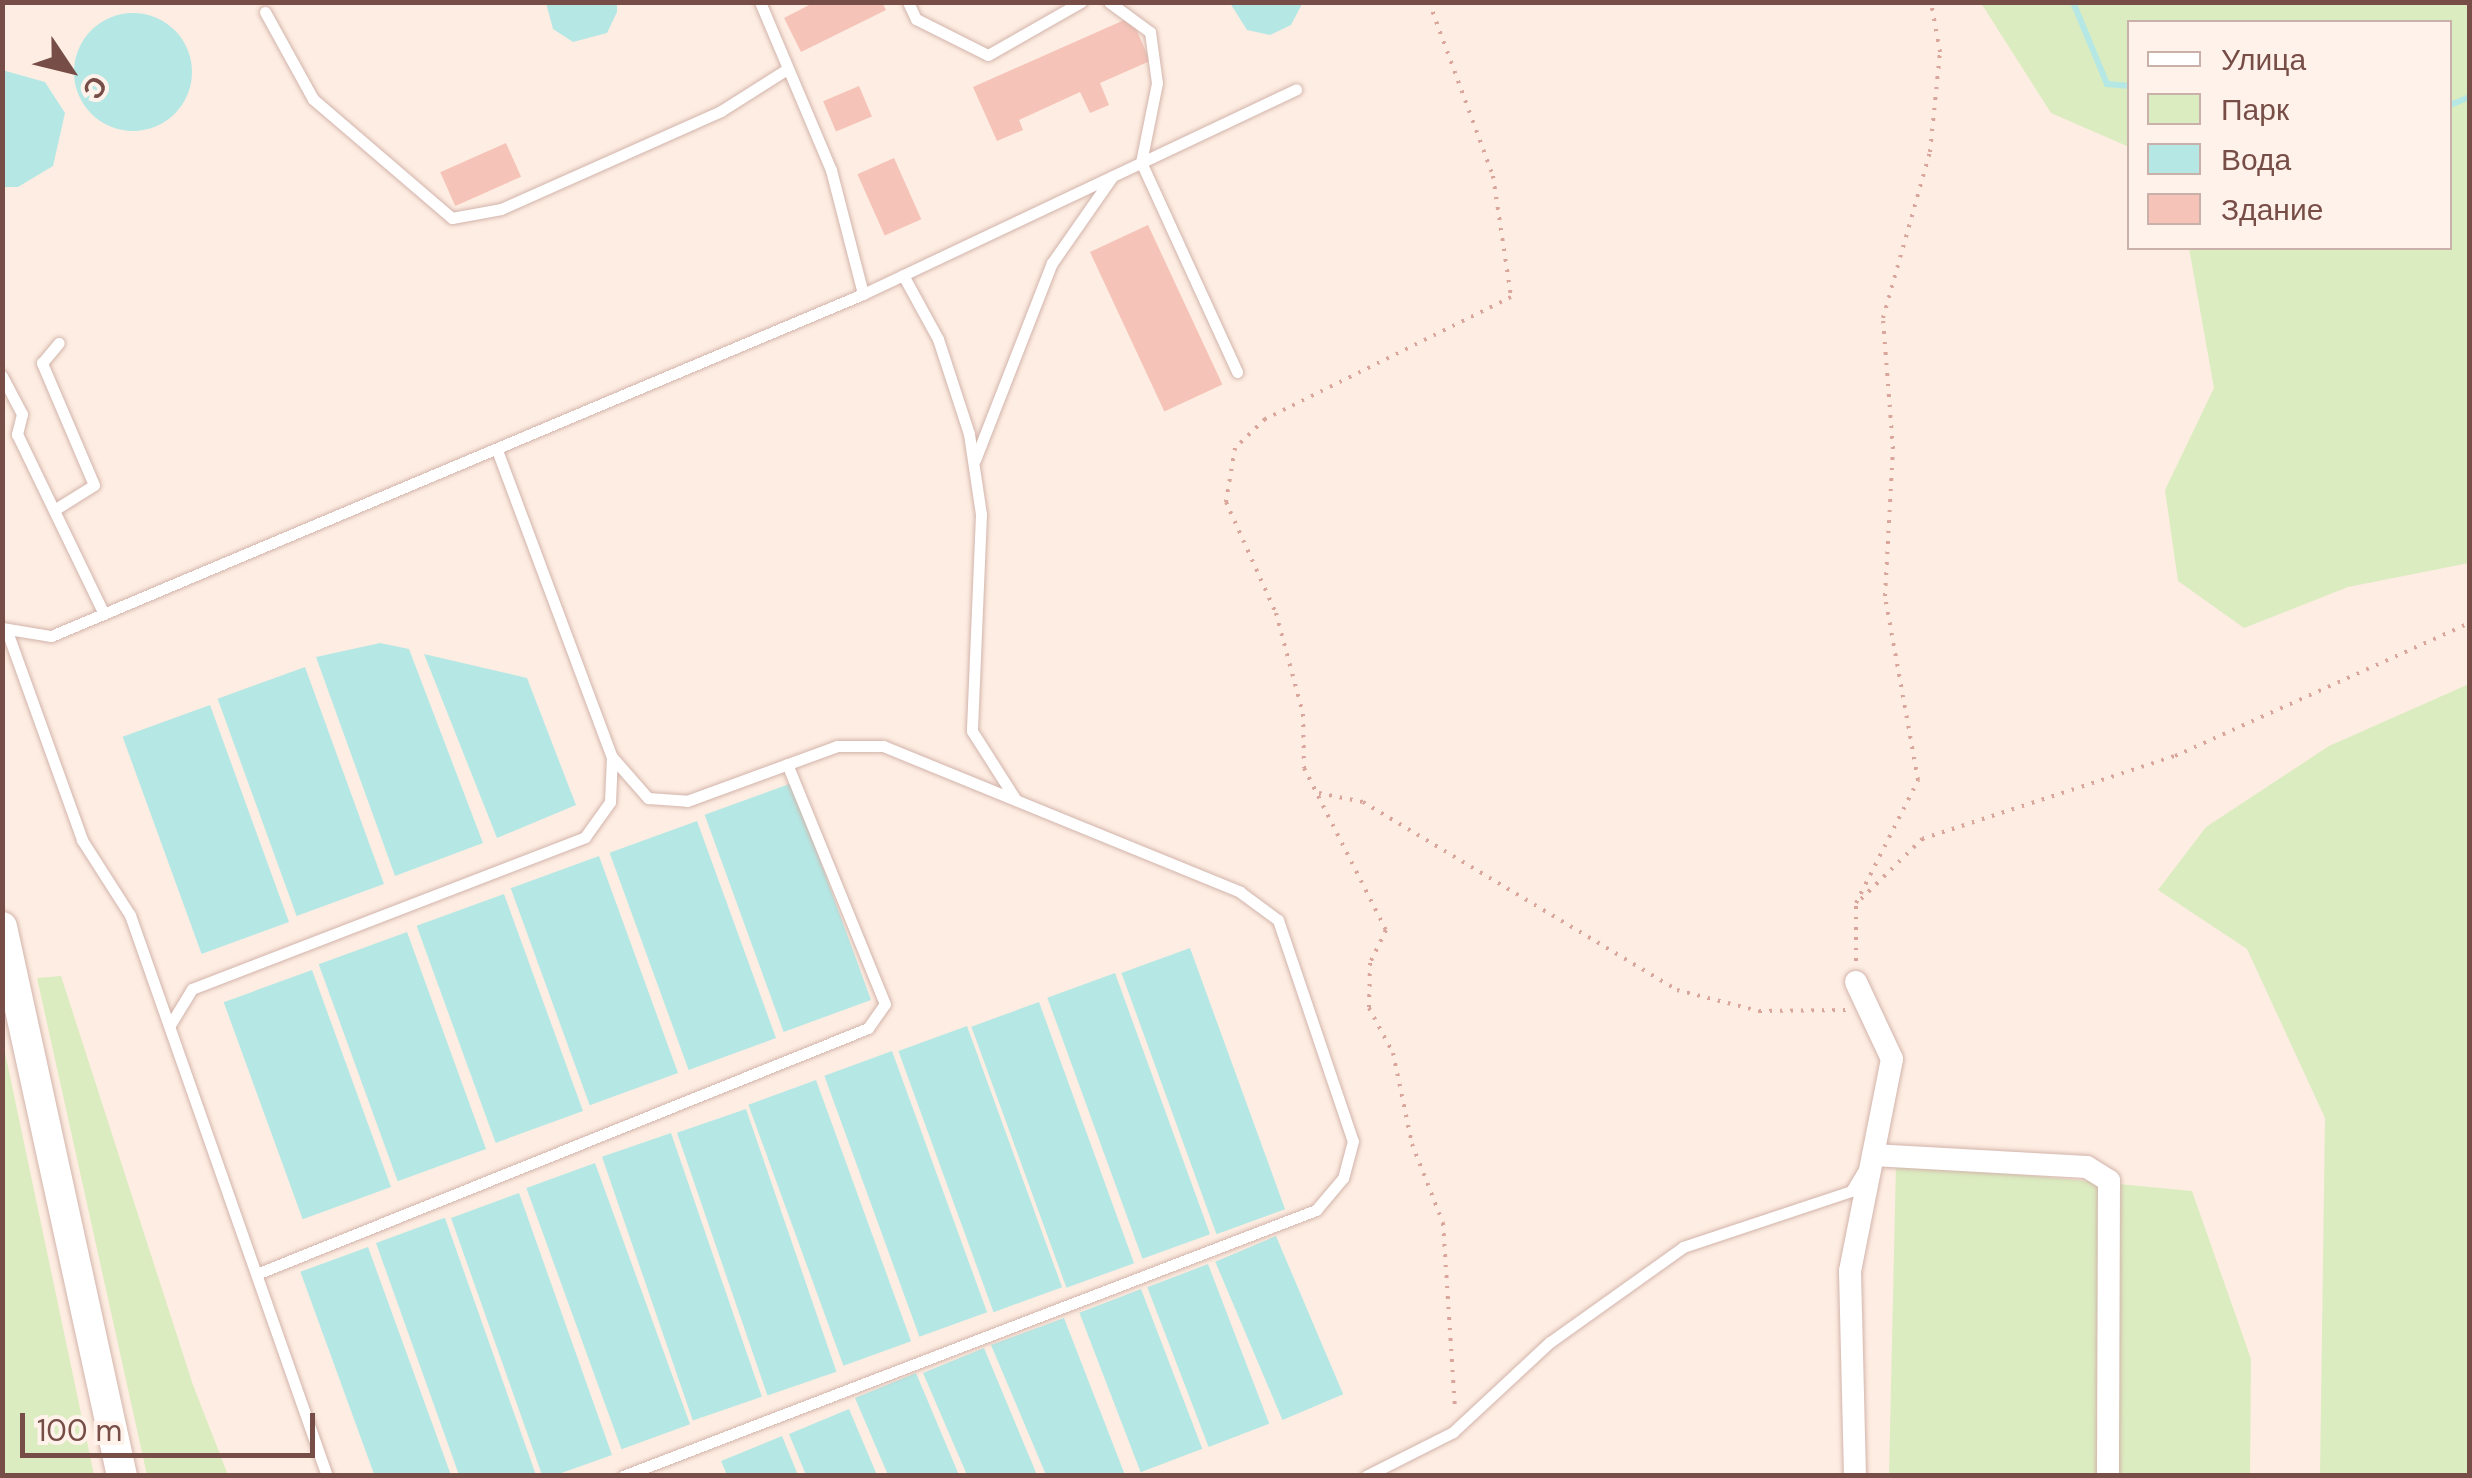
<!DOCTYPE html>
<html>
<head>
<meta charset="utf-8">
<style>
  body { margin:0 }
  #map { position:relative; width:2472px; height:1478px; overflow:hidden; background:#feede2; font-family:"DM Sans",sans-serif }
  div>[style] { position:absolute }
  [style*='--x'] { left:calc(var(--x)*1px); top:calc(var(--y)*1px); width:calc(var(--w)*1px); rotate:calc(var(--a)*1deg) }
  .green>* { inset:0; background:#dbecc0 }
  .water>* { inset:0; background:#b5e8e5; transform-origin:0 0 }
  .round { border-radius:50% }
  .stream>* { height:6px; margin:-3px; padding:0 3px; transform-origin:3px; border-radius:3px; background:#b5e8e5 }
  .building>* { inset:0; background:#f5c3b8; transform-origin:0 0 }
  .path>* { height:4px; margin-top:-2px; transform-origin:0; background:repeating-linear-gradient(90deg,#daa69b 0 2.5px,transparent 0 10.5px) }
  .roads { filter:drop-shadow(0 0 2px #d2b4ab) drop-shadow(0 0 2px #d2b4ab) }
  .service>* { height:11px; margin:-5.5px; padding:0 5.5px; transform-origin:5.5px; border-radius:5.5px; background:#fff }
  .minor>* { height:22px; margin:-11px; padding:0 11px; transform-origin:11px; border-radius:11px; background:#fff }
  .secondary>* { height:30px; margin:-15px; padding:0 15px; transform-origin:15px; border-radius:15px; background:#fff }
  span { translate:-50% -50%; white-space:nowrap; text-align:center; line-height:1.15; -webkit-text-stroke:9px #fff2ea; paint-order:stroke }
  .frame { position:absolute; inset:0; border:5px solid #774e47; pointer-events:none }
  .legend { position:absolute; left:2127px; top:20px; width:325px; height:230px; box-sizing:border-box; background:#fff2ea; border:2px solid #c9b0a9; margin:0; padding:12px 18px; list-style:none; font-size:30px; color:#774e47 }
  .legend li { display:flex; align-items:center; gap:20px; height:50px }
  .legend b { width:50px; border:2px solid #c9b0a9 }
  .north { position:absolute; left:20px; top:20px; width:100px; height:100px; -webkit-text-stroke:8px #fff2ea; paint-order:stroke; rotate:125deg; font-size:28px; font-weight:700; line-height:40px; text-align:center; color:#774e47 }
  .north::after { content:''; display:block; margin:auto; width:35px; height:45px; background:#774e47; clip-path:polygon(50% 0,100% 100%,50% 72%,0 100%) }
  .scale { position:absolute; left:20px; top:1413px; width:295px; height:45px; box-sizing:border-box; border:5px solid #774e47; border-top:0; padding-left:12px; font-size:30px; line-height:35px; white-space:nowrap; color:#774e47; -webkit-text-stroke:8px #fff2ea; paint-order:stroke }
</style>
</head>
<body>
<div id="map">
  <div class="green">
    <div style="clip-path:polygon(1981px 3px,2469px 3px,2469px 563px,2348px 587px,2244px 628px,2178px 581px,2165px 490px,2214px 388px,2189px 248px,2450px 248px,2450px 22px,2130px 22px,2129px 147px,2051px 113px)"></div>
    <div style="clip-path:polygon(2469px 684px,2469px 1475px,2320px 1475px,2325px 1118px,2247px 949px,2158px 890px,2206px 827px,2329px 746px)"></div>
    <div style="clip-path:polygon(61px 976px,193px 1385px,228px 1475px,147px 1475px,37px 978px)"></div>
    <div style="clip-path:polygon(3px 1043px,94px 1475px,3px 1475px)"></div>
    <div style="clip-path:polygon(1896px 1163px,2192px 1191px,2251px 1359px,2250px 1475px,1889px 1476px)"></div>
  </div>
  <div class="water">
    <div style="clip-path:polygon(546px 3px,617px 3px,617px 12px,607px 33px,573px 42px,553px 29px)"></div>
    <div style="clip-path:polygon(1230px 3px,1302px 2px,1302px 4px,1291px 25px,1270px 35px,1247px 30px)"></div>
    <div class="round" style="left:74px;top:13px;width:118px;height:118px"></div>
    <div style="clip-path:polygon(2px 70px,45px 82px,65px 113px,53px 166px,18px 187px,3px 187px)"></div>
    <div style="clip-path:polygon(380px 643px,409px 649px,483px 843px,395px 876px,316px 657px)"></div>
    <div style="clip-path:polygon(424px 654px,527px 678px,576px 805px,497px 838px)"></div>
    <div style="left:305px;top:667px;width:231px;height:93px;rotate:70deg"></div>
    <div style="left:210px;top:705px;width:231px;height:93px;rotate:70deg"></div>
    <div style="left:792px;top:783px;width:231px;height:93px;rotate:70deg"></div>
    <div style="left:697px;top:821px;width:231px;height:93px;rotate:70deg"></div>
    <div style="left:599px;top:856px;width:231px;height:94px;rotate:70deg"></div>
    <div style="left:504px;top:894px;width:231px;height:93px;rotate:70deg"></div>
    <div style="left:407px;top:932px;width:231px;height:94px;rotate:70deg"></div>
    <div style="left:1190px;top:948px;width:278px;height:73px;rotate:70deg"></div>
    <div style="left:312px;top:970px;width:231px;height:94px;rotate:70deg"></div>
    <div style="left:1115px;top:973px;width:278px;height:72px;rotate:70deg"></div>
    <div style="left:1039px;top:1002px;width:278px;height:72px;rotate:70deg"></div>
    <div style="left:967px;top:1026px;width:278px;height:73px;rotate:70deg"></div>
    <div style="left:892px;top:1051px;width:278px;height:72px;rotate:70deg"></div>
    <div style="left:816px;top:1080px;width:278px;height:72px;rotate:70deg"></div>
    <div style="left:746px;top:1109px;width:278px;height:73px;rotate:71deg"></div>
    <div style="left:671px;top:1133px;width:279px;height:73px;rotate:71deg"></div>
    <div style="left:595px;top:1163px;width:278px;height:73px;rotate:70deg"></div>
    <div style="clip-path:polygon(519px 1193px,612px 1455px,556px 1475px,542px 1475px,451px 1218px)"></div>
    <div style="clip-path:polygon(444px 1218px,445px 1218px,536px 1475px,459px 1475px,376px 1243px)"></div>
    <div style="left:1276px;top:1236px;width:172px;height:66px;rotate:67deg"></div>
    <div style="left:368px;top:1247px;width:242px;height:72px;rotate:70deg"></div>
    <div style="left:1208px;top:1264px;width:171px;height:65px;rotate:69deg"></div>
    <div style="left:1141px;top:1289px;width:171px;height:66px;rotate:69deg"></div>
    <div style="clip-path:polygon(1064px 1318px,1125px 1475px,1046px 1475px,991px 1345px)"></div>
    <div style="clip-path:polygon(984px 1348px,1037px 1475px,967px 1475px,923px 1373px)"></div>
    <div style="clip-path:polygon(916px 1373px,959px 1475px,888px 1475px,855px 1398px)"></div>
    <div style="clip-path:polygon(849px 1409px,877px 1475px,806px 1475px,789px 1434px)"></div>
    <div style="clip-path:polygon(782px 1436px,798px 1475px,727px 1475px,721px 1461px)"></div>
  </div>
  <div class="stream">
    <div style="--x:2073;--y:2;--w:89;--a:67.5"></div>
    <div style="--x:2107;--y:84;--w:23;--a:5"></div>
    <div style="--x:2450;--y:105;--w:22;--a:-22"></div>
  </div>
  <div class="building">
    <div style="clip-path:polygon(815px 2px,882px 2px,886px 10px,801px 52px,784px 18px)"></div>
    <div style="clip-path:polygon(1131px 17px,1150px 61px,1100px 83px,1109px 105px,1090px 113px,1080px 92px,1019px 120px,1023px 130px,997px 141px,973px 87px)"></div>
    <div style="left:859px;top:86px;width:33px;height:39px;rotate:67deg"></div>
    <div style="left:506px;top:143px;width:37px;height:72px;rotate:66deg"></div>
    <div style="left:894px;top:158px;width:67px;height:40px;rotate:66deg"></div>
    <div style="left:1148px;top:225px;width:176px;height:64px;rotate:65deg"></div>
  </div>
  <div class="path">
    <div style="--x:1429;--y:2;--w:185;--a:69.8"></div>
    <div style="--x:1493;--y:176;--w:122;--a:81.5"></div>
    <div style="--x:1511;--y:297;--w:275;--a:153.6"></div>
    <div style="--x:1265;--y:419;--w:42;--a:136"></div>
    <div style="--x:1235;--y:448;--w:55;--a:99.5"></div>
    <div style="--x:1226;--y:502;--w:122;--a:65.8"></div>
    <div style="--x:1276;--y:613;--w:105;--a:75"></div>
    <div style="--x:1303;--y:714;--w:54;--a:88.9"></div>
    <div style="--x:1304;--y:768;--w:182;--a:63.2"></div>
    <div style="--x:1386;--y:930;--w:37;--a:116"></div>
    <div style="--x:1370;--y:963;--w:45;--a:91.3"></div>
    <div style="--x:1369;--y:1008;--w:51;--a:61.9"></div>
    <div style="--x:1393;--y:1053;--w:93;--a:78.2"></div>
    <div style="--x:1412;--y:1144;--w:85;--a:68.6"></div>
    <div style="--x:1443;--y:1223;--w:185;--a:86.3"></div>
    <div style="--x:1319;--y:793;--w:45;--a:11.6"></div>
    <div style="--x:1363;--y:802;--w:366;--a:30.9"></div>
    <div style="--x:1677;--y:990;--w:85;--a:14.4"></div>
    <div style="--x:1759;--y:1011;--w:89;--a:-0.6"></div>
    <div style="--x:1861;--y:899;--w:86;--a:-44.5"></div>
    <div style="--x:1922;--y:839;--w:266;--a:-18.2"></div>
    <div style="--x:2175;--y:756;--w:324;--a:-24.3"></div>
    <div style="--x:1856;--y:961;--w:58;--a:-90"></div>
    <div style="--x:1856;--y:903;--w:138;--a:-63.2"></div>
    <div style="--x:1918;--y:780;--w:187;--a:-100.2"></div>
    <div style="--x:1885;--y:596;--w:147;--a:-86.9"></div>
    <div style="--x:1893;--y:449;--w:131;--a:-94.4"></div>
    <div style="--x:1883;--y:318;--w:173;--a:-74.2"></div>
    <div style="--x:1930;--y:152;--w:100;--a:-84.3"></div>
    <div style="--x:1940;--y:52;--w:51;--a:-100.2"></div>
  </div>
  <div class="roads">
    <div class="service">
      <div style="--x:760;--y:2;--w:182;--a:67.1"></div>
      <div style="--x:831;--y:170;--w:128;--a:75.5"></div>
      <div style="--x:908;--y:2;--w:19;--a:65"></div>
      <div style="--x:916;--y:19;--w:80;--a:26.6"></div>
      <div style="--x:988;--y:55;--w:107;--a:-29.7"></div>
      <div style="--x:1109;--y:2;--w:51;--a:36.2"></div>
      <div style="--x:1150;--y:32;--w:51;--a:82.2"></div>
      <div style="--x:1157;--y:83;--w:81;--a:101.4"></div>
      <div style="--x:1141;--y:162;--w:231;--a:65.4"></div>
      <div style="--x:265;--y:12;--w:99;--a:61.1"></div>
      <div style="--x:313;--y:99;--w:183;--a:40.6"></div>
      <div style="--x:452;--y:218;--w:50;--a:-10.4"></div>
      <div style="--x:501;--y:209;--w:241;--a:-24"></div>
      <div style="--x:721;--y:111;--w:75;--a:-32.4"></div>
      <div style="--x:903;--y:275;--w:73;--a:61.3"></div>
      <div style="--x:938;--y:339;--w:100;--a:71.9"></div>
      <div style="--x:969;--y:434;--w:81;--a:81.5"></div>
      <div style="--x:981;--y:514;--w:217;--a:92.4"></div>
      <div style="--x:972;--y:731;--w:82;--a:57.5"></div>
      <div style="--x:2;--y:376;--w:43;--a:62.2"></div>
      <div style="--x:22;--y:414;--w:21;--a:104"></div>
      <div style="--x:17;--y:434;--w:200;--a:64.2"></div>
      <div style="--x:497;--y:450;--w:328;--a:69.5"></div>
      <div style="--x:612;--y:757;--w:55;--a:48.7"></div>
      <div style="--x:648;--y:798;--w:39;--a:4"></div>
      <div style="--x:687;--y:801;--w:160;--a:-20.1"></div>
      <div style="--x:837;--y:746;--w:46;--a:0"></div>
      <div style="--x:883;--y:746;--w:386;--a:22.2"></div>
      <div style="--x:1240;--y:892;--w:47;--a:36.4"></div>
      <div style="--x:1278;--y:920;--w:233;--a:71.3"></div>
      <div style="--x:1353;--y:1141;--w:38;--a:105"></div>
      <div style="--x:1343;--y:1178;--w:42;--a:130.2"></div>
      <div style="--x:1316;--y:1210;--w:742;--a:159"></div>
      <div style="--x:975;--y:460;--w:212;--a:-68.7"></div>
      <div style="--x:1052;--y:263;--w:105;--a:-55.1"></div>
      <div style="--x:54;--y:510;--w:47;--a:-32"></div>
      <div style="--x:94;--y:485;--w:133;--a:-113.1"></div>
      <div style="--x:42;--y:363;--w:26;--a:-50"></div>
      <div style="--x:2;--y:628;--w:50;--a:9.3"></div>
      <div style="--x:51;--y:636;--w:881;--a:-22.84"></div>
      <div style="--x:863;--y:294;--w:479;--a:-25.3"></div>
      <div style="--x:8;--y:634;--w:219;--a:70.2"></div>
      <div style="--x:82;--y:840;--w:89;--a:57.4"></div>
      <div style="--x:130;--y:915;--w:595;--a:70.65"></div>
      <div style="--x:170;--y:1025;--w:42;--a:-58.6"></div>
      <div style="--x:192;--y:989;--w:421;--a:-21.1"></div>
      <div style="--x:585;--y:837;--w:43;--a:-54.5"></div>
      <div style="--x:610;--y:802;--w:45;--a:-87.5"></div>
      <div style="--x:259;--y:1273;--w:656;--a:-21.91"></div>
      <div style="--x:868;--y:1028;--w:29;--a:-55"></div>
      <div style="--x:885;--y:1004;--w:259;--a:-112.2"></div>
      <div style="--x:1366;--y:1476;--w:97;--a:-26.8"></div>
      <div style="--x:1453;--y:1432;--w:132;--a:-42.9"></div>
      <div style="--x:1550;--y:1342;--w:163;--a:-35.5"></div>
      <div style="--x:1683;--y:1247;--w:177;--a:-18.4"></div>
      <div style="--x:1851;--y:1191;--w:23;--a:-59"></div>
    </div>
    <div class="minor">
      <div style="--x:1873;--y:1155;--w:214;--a:3.2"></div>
      <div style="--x:2087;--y:1167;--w:26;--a:32"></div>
      <div style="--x:2109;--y:1181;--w:295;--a:90.2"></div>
      <div style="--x:1855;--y:1476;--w:205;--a:-91.4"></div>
      <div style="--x:1850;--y:1271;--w:216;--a:-78.8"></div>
      <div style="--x:1892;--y:1059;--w:85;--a:-115.1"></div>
    </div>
    <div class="secondary">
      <div style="--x:2;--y:927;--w:562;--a:77.67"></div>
    </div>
  </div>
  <div class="frame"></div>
  <ul class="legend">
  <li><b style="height:12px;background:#fff"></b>Улица</li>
  <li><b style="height:28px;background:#dbecc0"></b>Парк</li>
  <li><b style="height:28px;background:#b5e8e5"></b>Вода</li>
  <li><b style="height:28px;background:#f5c3b8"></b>Здание</li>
  </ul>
  <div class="north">С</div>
  <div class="scale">100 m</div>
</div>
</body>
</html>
